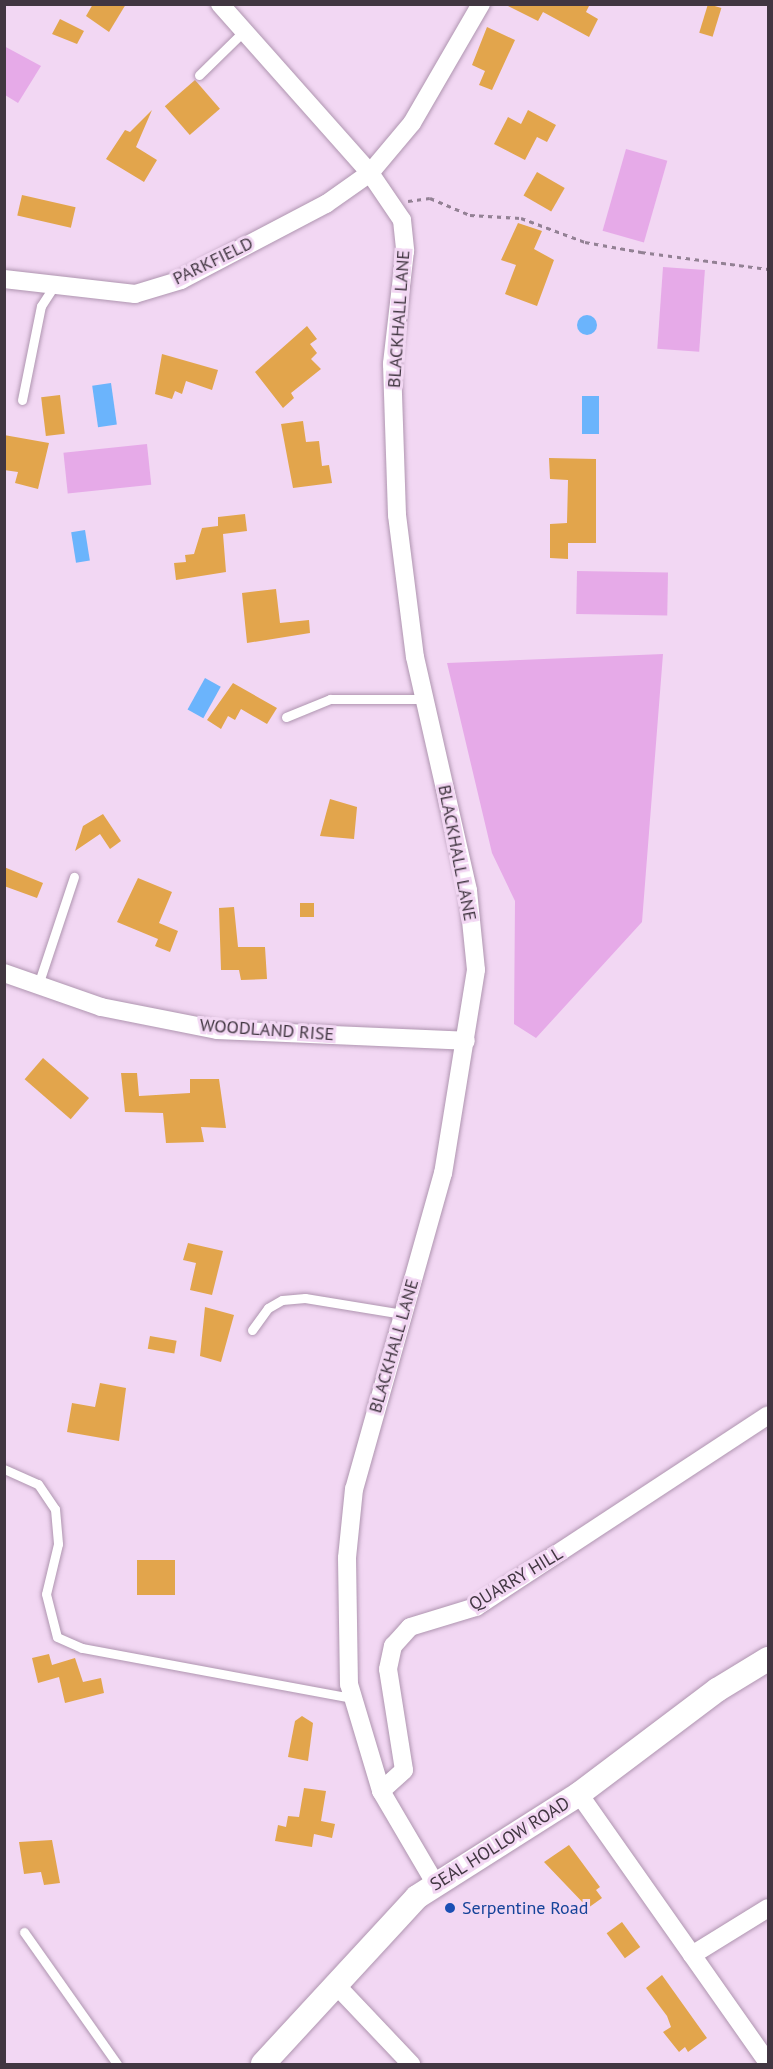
<!DOCTYPE html>
<html>
<head>
<meta charset="utf-8">
<style>
  body { margin:0 }
  #map { position:relative; width:773px; height:2069px; overflow:hidden; background:#f2d7f3; font-family:"PT Sans",sans-serif }
  div>[style] { position:absolute }
  [style*='--x'] { left:calc(var(--x)*1px); top:calc(var(--y)*1px); width:calc(var(--w)*1px); rotate:calc(var(--a)*1deg) }
  .green>* { inset:0; background:#e6aae8; transform-origin:0 0 }
  .water>* { inset:0; background:#6bb4fc; transform-origin:0 0 }
  .round { border-radius:50% }
  .building>* { inset:0; background:#e2a54c; transform-origin:0 0 }
  .path>* { height:3px; margin-top:-1.5px; transform-origin:0; background:repeating-linear-gradient(90deg,#938194 0 4.5px,transparent 0 9px) }
  .roads { filter:drop-shadow(0 0 2px #af95b0) drop-shadow(0 0 2px #af95b0) }
  .lane>* { height:9px; margin:-4.5px; padding:0 4.5px; transform-origin:4.5px; border-radius:4.5px; background:#fff }
  .street>* { height:18px; margin:-9px; padding:0 9px; transform-origin:9px; border-radius:9px; background:#fff }
  .secondary>* { height:24px; margin:-12px; padding:0 12px; transform-origin:12px; border-radius:12px; background:#fff }
  .dots>* { width:16px; height:16px; translate:-50% -50%; box-sizing:border-box; border:3px solid #f2d7f3; border-radius:50% }
  span { translate:-50% -50%; white-space:nowrap; text-align:center; line-height:1.15; -webkit-text-stroke:6px #f2d7f3; paint-order:stroke }
  .street-label { font-size:18px; color:#413641 }
  .transit-label { font-size:18px; color:#164399 }
  .left { translate:0 -50%; text-align:left }
  .frame { position:absolute; inset:0; border:6px solid #413641; pointer-events:none }
</style>
</head>
<body>
<div id="map">
  <div class="green">
    <div style="clip-path:polygon(4px 46px,41px 66px,18px 103px,5px 95px)"></div>
    <div style="left:626px;top:149px;width:43px;height:85px;rotate:16deg"></div>
    <div style="left:663px;top:267px;width:42px;height:82px;rotate:4deg"></div>
    <div style="left:147px;top:444px;width:41px;height:84px;rotate:84deg"></div>
    <div style="left:577px;top:571px;width:91px;height:43px;rotate:1deg"></div>
    <div style="clip-path:polygon(663px 654px,642px 922px,536px 1038px,514px 1024px,515px 901px,492px 853px,447px 663px)"></div>
  </div>
  <div class="water">
    <div class="round" style="left:577px;top:315px;width:20px;height:20px"></div>
    <div style="left:111px;top:383px;width:42px;height:19px;rotate:82deg"></div>
    <div style="left:582px;top:396px;width:17px;height:38px"></div>
    <div style="left:85px;top:530px;width:31px;height:14px;rotate:81deg"></div>
    <div style="left:205px;top:678px;width:18px;height:36px;rotate:29deg"></div>
  </div>
  <div class="building">
    <div style="clip-path:polygon(93px 4px,126px 4px,109px 32px,86px 16px)"></div>
    <div style="clip-path:polygon(504px 4px,590px 4px,586px 12px,598px 19px,589px 37px,543px 12px,538px 21px)"></div>
    <div style="left:708px;top:4px;width:14px;height:30px;rotate:17deg"></div>
    <div style="clip-path:polygon(60px 19px,84px 31px,77px 44px,52px 34px)"></div>
    <div style="clip-path:polygon(487px 27px,515px 40px,492px 90px,479px 85px,485px 71px,472px 65px)"></div>
    <div style="left:195px;top:80px;width:38px;height:40px;rotate:49deg"></div>
    <div style="clip-path:polygon(152px 110px,136px 147px,157px 160px,144px 182px,106px 159px,125px 130px,130px 132px)"></div>
    <div style="clip-path:polygon(528px 110px,556px 125px,547px 142px,537px 137px,525px 160px,494px 144px,508px 117px,521px 124px)"></div>
    <div style="left:537px;top:172px;width:32px;height:27px;rotate:30deg"></div>
    <div style="left:22px;top:195px;width:55px;height:21px;rotate:13deg"></div>
    <div style="clip-path:polygon(518px 223px,542px 231px,534px 249px,554px 260px,537px 306px,505px 294px,516px 265px,501px 260px)"></div>
    <div style="clip-path:polygon(307px 326px,317px 339px,310px 344px,317px 353px,311px 359px,321px 369px,291px 393px,294px 398px,283px 408px,255px 372px)"></div>
    <div style="clip-path:polygon(162px 354px,218px 370px,212px 390px,186px 381px,182px 394px,175px 391px,172px 399px,155px 394px)"></div>
    <div style="left:60px;top:395px;width:39px;height:19px;rotate:83deg"></div>
    <div style="clip-path:polygon(303px 421px,306px 442px,319px 441px,322px 466px,329px 465px,332px 483px,293px 488px,281px 424px)"></div>
    <div style="clip-path:polygon(4px 435px,49px 443px,38px 489px,15px 483px,18px 472px,4px 470px)"></div>
    <div style="clip-path:polygon(549px 458px,596px 459px,596px 543px,568px 543px,568px 559px,550px 558px,550px 524px,567px 523px,568px 480px,550px 479px)"></div>
    <div style="clip-path:polygon(245px 514px,247px 531px,223px 534px,226px 572px,176px 580px,174px 563px,186px 562px,185px 555px,194px 554px,202px 528px,218px 526px,218px 517px)"></div>
    <div style="clip-path:polygon(276px 589px,280px 623px,309px 620px,310px 633px,247px 643px,242px 593px)"></div>
    <div style="clip-path:polygon(233px 683px,277px 708px,267px 724px,241px 709px,235px 720px,228px 716px,221px 729px,207px 720px)"></div>
    <div style="clip-path:polygon(330px 799px,357px 807px,354px 839px,320px 836px)"></div>
    <div style="clip-path:polygon(103px 814px,121px 841px,110px 849px,100px 834px,75px 851px,83px 826px)"></div>
    <div style="clip-path:polygon(4px 867px,43px 883px,37px 898px,4px 886px)"></div>
    <div style="clip-path:polygon(138px 878px,172px 892px,159px 923px,178px 931px,170px 952px,155px 946px,158px 939px,117px 922px)"></div>
    <div style="left:300px;top:903px;width:14px;height:14px"></div>
    <div style="clip-path:polygon(234px 907px,238px 947px,265px 947px,267px 979px,241px 980px,239px 970px,221px 970px,219px 908px)"></div>
    <div style="left:43px;top:1058px;width:61px;height:28px;rotate:41deg"></div>
    <div style="clip-path:polygon(121px 1073px,137px 1073px,139px 1096px,190px 1093px,190px 1079px,219px 1079px,226px 1128px,201px 1127px,204px 1142px,166px 1143px,163px 1113px,125px 1112px)"></div>
    <div style="clip-path:polygon(188px 1243px,223px 1251px,212px 1295px,190px 1290px,196px 1263px,183px 1260px)"></div>
    <div style="clip-path:polygon(205px 1307px,234px 1315px,221px 1362px,200px 1356px)"></div>
    <div style="left:150px;top:1336px;width:27px;height:13px;rotate:10deg"></div>
    <div style="clip-path:polygon(100px 1383px,126px 1388px,119px 1441px,67px 1432px,72px 1403px,95px 1407px)"></div>
    <div style="left:137px;top:1560px;width:38px;height:35px"></div>
    <div style="clip-path:polygon(49px 1654px,52px 1665px,75px 1658px,83px 1682px,101px 1678px,104px 1693px,65px 1703px,59px 1677px,38px 1683px,32px 1658px)"></div>
    <div style="clip-path:polygon(302px 1716px,313px 1723px,308px 1761px,288px 1757px,295px 1721px)"></div>
    <div style="clip-path:polygon(304px 1788px,326px 1791px,321px 1821px,335px 1824px,332px 1838px,314px 1834px,312px 1847px,275px 1841px,278px 1825px,286px 1827px,288px 1816px,299px 1817px)"></div>
    <div style="clip-path:polygon(52px 1840px,60px 1883px,44px 1885px,41px 1872px,24px 1874px,19px 1842px)"></div>
    <div style="clip-path:polygon(569px 1845px,600px 1887px,596px 1890px,602px 1898px,588px 1908px,544px 1862px)"></div>
    <div style="left:622px;top:1922px;width:31px;height:19px;rotate:54deg"></div>
    <div style="clip-path:polygon(662px 1975px,707px 2038px,688px 2052px,685px 2047px,679px 2052px,663px 2032px,671px 2027px,667px 2016px,646px 1988px)"></div>
  </div>
  <div class="path">
    <div style="--x:408;--y:201;--w:22;--a:-8"></div>
    <div style="--x:430;--y:198;--w:43;--a:23"></div>
    <div style="--x:470;--y:215;--w:51;--a:3.4"></div>
    <div style="--x:521;--y:218;--w:68;--a:20.6"></div>
    <div style="--x:585;--y:242;--w:57;--a:10.1"></div>
    <div style="--x:641;--y:252;--w:128;--a:7.6"></div>
  </div>
  <div class="roads">
    <div class="lane">
      <div style="--x:199;--y:75;--w:63;--a:-44.4"></div>
      <div style="--x:22;--y:400;--w:96;--a:-78.6"></div>
      <div style="--x:41;--y:306;--w:24;--a:-57"></div>
      <div style="--x:286;--y:717;--w:48;--a:-22.2"></div>
      <div style="--x:330;--y:699;--w:94;--a:0"></div>
      <div style="--x:38;--y:985;--w:114;--a:-71.6"></div>
      <div style="--x:252;--y:1330;--w:27;--a:-54"></div>
      <div style="--x:268;--y:1308;--w:16;--a:-30"></div>
      <div style="--x:282;--y:1300;--w:23;--a:-5"></div>
      <div style="--x:305;--y:1298;--w:99;--a:9.3"></div>
      <div style="--x:4;--y:1469;--w:37;--a:24"></div>
      <div style="--x:38;--y:1484;--w:30;--a:56"></div>
      <div style="--x:55;--y:1509;--w:35;--a:85"></div>
      <div style="--x:58;--y:1544;--w:51;--a:103.5"></div>
      <div style="--x:46;--y:1594;--w:44;--a:75.7"></div>
      <div style="--x:57;--y:1637;--w:27;--a:24"></div>
      <div style="--x:82;--y:1648;--w:276;--a:10.5"></div>
      <div style="--x:24;--y:1932;--w:161;--a:54.8"></div>
    </div>
    <div class="street">
      <div style="--x:220;--y:4;--w:226;--a:48.4"></div>
      <div style="--x:370;--y:173;--w:57;--a:55.8"></div>
      <div style="--x:402;--y:220;--w:31;--a:84"></div>
      <div style="--x:405;--y:251;--w:114;--a:96.6"></div>
      <div style="--x:392;--y:364;--w:151;--a:88.1"></div>
      <div style="--x:397;--y:515;--w:143;--a:82.8"></div>
      <div style="--x:415;--y:657;--w:240;--a:77.2"></div>
      <div style="--x:468;--y:891;--w:79;--a:84.2"></div>
      <div style="--x:476;--y:970;--w:206;--a:99.2"></div>
      <div style="--x:443;--y:1173;--w:328;--a:105.7"></div>
      <div style="--x:354;--y:1489;--w:69;--a:95.8"></div>
      <div style="--x:347;--y:1558;--w:126;--a:89.1"></div>
      <div style="--x:349;--y:1684;--w:112;--a:73.3"></div>
      <div style="--x:381;--y:1791;--w:107;--a:59.6"></div>
      <div style="--x:4;--y:279;--w:132;--a:6.5"></div>
      <div style="--x:135;--y:294;--w:48;--a:-16.9"></div>
      <div style="--x:181;--y:280;--w:164;--a:-27.7"></div>
      <div style="--x:326;--y:204;--w:54;--a:-35.2"></div>
      <div style="--x:370;--y:173;--w:65;--a:-50"></div>
      <div style="--x:412;--y:123;--w:138;--a:-59.9"></div>
      <div style="--x:4;--y:973;--w:103;--a:19.3"></div>
      <div style="--x:101;--y:1007;--w:118;--a:11.2"></div>
      <div style="--x:217;--y:1030;--w:249;--a:2.5"></div>
      <div style="--x:381;--y:1791;--w:31;--a:-42"></div>
      <div style="--x:404;--y:1770;--w:102;--a:-99"></div>
      <div style="--x:388;--y:1669;--w:24;--a:-78"></div>
      <div style="--x:393;--y:1646;--w:25;--a:-48"></div>
      <div style="--x:410;--y:1627;--w:69;--a:-16.9"></div>
      <div style="--x:476;--y:1607;--w:349;--a:-33.3"></div>
      <div style="--x:579;--y:1794;--w:329;--a:54.9"></div>
      <div style="--x:692;--y:1955;--w:89;--a:-31.7"></div>
      <div style="--x:337;--y:1986;--w:108;--a:46.5"></div>
    </div>
    <div class="secondary">
      <div style="--x:263;--y:2064;--w:227;--a:-47.3"></div>
      <div style="--x:417;--y:1897;--w:192;--a:-32.4"></div>
      <div style="--x:579;--y:1794;--w:173;--a:-37"></div>
      <div style="--x:717;--y:1690;--w:60;--a:-31.3"></div>
    </div>
  </div>
  <div class="dots">
    <div style="left:450px;top:1908px;background:#1a4fb4"></div>
  </div>
  <div class="street-label">
    <span style="left:213px;top:261px;rotate:-26deg">PARKFIELD</span>
    <span style="left:399px;top:319px;rotate:-86deg">BLACKHALL LANE</span>
    <span style="left:457px;top:853px;rotate:79deg">BLACKHALL LANE</span>
    <span style="left:267px;top:1030px;rotate:4deg">WOODLAND RISE</span>
    <span style="left:394px;top:1346px;rotate:-74deg">BLACKHALL LANE</span>
    <span style="left:516px;top:1579px;rotate:-31deg">QUARRY HILL</span>
    <span style="left:500px;top:1844px;rotate:-32deg">SEAL HOLLOW ROAD</span>
  </div>
  <div class="transit-label">
    <span class="left" style="left:462px;top:1908px">Serpentine Road</span>
  </div>
  <div class="frame"></div>
</div>
</body>
</html>
